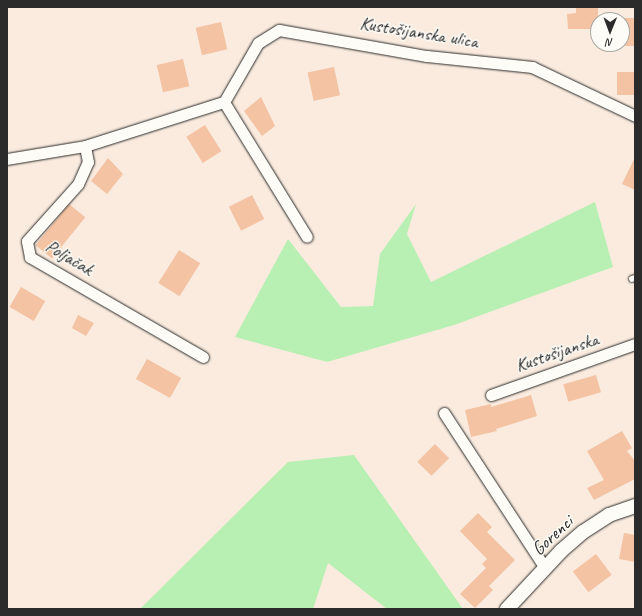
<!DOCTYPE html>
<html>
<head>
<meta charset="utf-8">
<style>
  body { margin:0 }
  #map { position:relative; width:642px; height:616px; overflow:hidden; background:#faebde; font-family:Caveat,sans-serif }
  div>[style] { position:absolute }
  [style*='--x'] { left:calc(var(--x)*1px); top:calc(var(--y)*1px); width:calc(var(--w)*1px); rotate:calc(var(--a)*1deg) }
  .green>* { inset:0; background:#b8f0b3 }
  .building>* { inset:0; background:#f3c3a3; transform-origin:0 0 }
  .roads { filter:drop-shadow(0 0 1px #2b2b2b) drop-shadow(0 0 1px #2b2b2b) }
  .service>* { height:5.5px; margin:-2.75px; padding:0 2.75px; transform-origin:2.75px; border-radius:2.75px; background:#fdfcf7 }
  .minor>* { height:11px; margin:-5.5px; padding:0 5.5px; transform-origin:5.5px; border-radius:5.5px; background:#fdfcf7 }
  .tertiary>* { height:14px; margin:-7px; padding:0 7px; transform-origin:7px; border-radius:7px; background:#fdfcf7 }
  span { translate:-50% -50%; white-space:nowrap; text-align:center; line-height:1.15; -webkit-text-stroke:3px #fdfcf7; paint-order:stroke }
  .street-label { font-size:19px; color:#2b2b2b }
  .frame { position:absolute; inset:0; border:8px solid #2b2b2b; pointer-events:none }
  .north { position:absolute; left:590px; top:12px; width:40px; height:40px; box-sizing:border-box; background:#fdfcf7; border:1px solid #a9a8a5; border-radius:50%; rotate:181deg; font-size:11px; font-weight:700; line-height:16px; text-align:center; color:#2b2b2b }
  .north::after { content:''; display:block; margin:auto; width:14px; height:18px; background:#2b2b2b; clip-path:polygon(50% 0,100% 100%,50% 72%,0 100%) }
</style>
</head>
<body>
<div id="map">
  <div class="green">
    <div style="clip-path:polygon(595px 202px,613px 267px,454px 325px,327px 362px,235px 337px,288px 239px,341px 307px,373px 306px,380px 254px,416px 204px,407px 234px,431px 282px)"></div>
    <div style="clip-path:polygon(354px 455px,463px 609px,387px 609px,328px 563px,313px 609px,140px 609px,288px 462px)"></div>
  </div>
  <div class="building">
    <div style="clip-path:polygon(576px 7px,598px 7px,598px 29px,568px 29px,567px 14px,576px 13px)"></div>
    <div style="left:635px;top:18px;width:28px;height:13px;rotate:90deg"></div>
    <div style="left:221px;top:22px;width:28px;height:26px;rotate:77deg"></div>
    <div style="left:183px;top:59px;width:28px;height:27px;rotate:77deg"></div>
    <div style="left:334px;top:67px;width:29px;height:27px;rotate:78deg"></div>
    <div style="left:635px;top:72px;width:23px;height:18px;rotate:90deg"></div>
    <div style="clip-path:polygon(261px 97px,275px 126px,262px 136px,244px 111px)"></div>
    <div style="left:205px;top:125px;width:31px;height:22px;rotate:58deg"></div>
    <div style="clip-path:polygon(635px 157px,635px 190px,622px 184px)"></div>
    <div style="clip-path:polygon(108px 158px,123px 174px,107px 194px,91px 181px)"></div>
    <div style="left:252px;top:195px;width:27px;height:26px;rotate:63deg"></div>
    <div style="left:69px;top:204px;width:21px;height:53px;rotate:39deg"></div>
    <div style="left:179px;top:250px;width:25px;height:39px;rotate:32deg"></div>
    <div style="left:21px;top:287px;width:28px;height:23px;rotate:30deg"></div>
    <div style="clip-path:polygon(78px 315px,94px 323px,86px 336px,72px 328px)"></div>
    <div style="left:147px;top:359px;width:39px;height:23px;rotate:29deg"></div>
    <div style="left:596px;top:375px;width:18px;height:34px;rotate:74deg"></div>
    <div style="clip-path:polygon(531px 395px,537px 416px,496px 429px,497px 431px,471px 437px,465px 410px,491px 404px,491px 407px)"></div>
    <div style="clip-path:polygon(622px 431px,632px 448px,627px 451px,635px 461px,635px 479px,594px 500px,587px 488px,604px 480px,587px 451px)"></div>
    <div style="left:435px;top:444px;width:20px;height:25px;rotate:45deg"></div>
    <div style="clip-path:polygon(478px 513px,492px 527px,487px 532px,515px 560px,489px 586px,493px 590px,475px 608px,460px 594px,486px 568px,482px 564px,487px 559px,460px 531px)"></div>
    <div style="clip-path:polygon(624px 533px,635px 535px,635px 562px,619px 559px)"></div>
    <div style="left:596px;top:554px;width:26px;height:29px;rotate:53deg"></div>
  </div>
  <div class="roads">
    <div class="service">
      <div style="--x:632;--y:279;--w:3;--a:-18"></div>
    </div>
    <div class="minor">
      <div style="--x:224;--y:102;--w:68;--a:-60"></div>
      <div style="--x:258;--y:43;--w:25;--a:-32"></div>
      <div style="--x:279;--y:30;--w:150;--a:10"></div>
      <div style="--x:427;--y:56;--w:106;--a:6"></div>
      <div style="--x:532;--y:67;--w:114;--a:25.4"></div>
      <div style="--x:224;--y:102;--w:158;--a:58.4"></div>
      <div style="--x:7;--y:159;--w:79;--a:-9.5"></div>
      <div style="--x:203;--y:357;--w:200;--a:-150"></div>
      <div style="--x:30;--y:257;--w:16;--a:-101"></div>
      <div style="--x:27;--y:241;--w:76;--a:-48.2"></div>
      <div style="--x:78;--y:184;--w:24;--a:-66"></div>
      <div style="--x:88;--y:162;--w:16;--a:-101"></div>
      <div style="--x:85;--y:146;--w:146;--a:-17.6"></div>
      <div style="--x:491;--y:395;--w:153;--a:-19.5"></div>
      <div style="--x:444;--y:413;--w:185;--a:56.9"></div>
    </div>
    <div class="tertiary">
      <div style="--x:507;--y:609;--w:79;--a:-47"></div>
      <div style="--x:561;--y:551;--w:29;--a:-41"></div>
      <div style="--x:583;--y:532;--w:31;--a:-33"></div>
      <div style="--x:609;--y:515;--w:28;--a:-19"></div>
    </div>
  </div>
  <div class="street-label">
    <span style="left:419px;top:33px;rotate:9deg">Kustošijanska ulica</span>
    <span style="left:69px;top:258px;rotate:31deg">Poljačak</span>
    <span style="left:557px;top:353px;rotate:-19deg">Kustošijanska</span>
    <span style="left:553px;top:536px;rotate:-43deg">Gorenci</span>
  </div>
  <div class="frame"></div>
  <div class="north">N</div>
</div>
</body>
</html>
